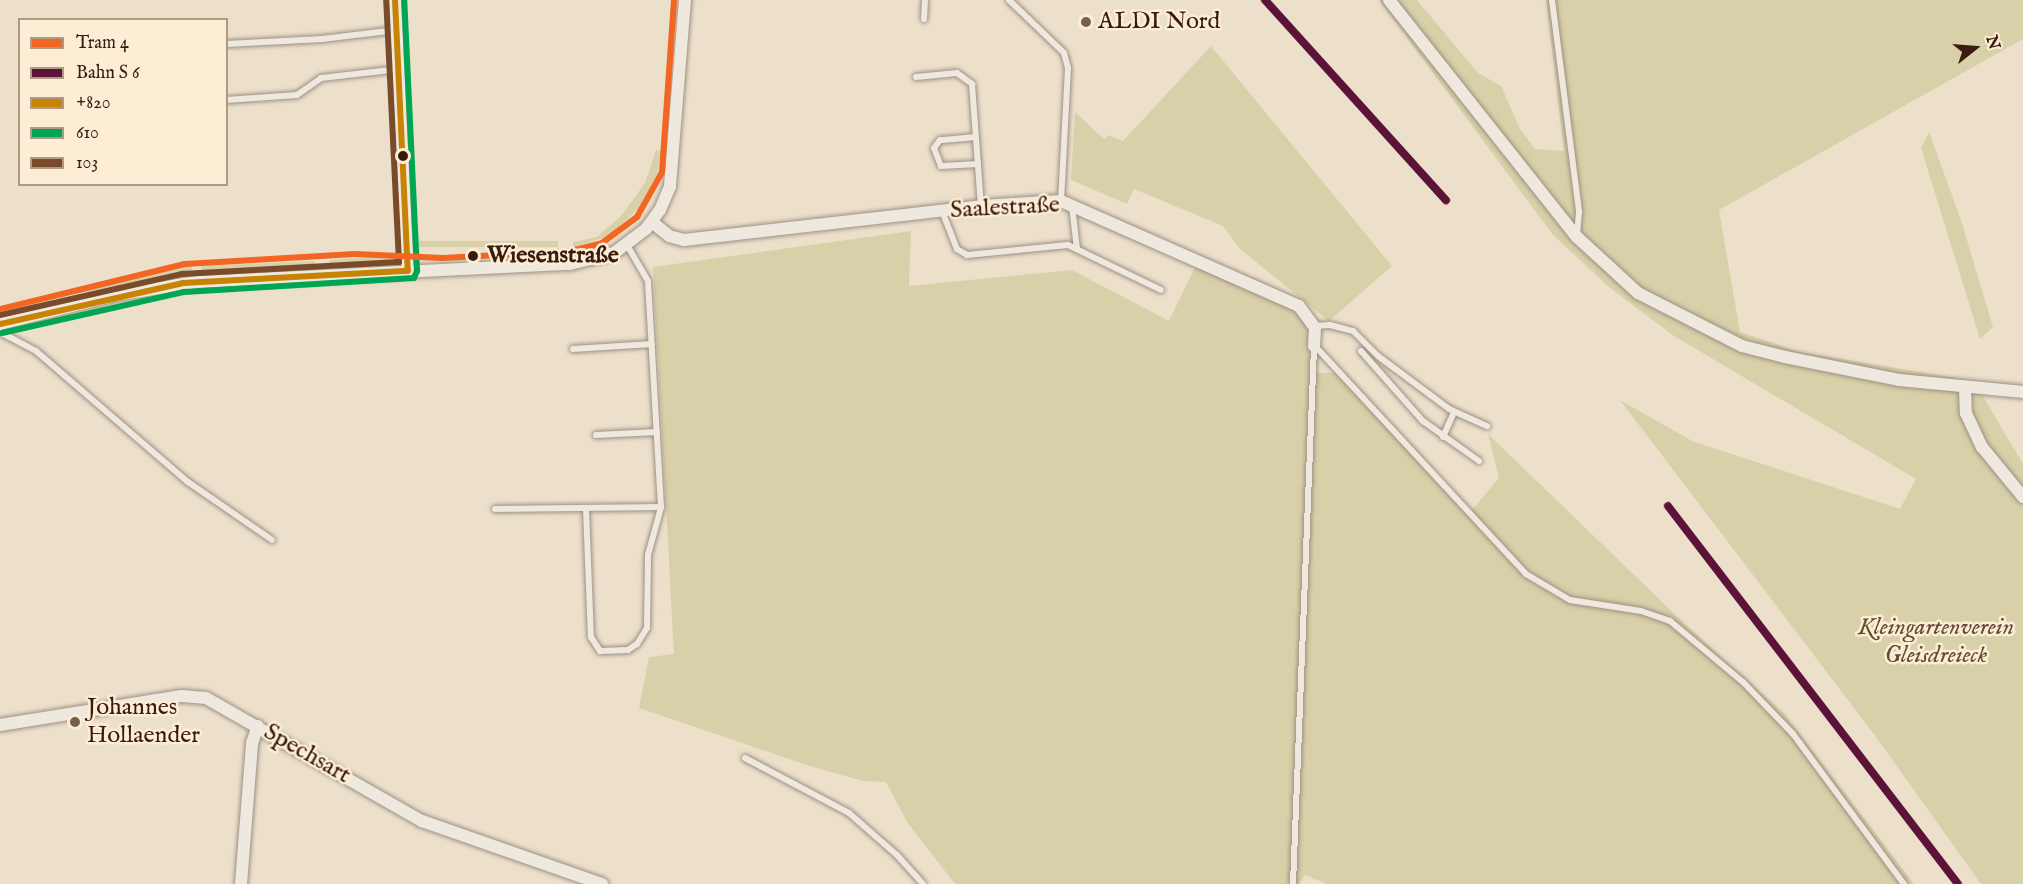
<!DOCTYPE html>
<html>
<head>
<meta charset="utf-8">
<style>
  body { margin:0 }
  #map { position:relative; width:2023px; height:884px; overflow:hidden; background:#ede0cb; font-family:"IM FELL English",serif }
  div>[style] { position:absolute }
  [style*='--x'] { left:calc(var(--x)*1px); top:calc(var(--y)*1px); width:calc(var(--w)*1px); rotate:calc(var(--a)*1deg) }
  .green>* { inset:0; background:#d8d0a8; transform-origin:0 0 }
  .roads { filter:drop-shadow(0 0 2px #9c9184) drop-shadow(0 0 2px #9c9184) }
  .lane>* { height:6px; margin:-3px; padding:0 3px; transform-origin:3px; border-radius:3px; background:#efe8de }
  .street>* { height:12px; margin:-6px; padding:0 6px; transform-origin:6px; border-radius:6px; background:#efe8de }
  .bus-1>* { height:6px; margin:-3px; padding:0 3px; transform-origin:3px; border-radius:3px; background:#c88304 }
  .bus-2>* { height:6px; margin:-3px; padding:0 3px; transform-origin:3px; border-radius:3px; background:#00a651 }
  .bus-3>* { height:6px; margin:-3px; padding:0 3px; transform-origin:3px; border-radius:3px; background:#7a4b2a }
  .rail-1>* { height:8px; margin:-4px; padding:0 4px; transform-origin:4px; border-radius:4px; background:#5d1339 }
  .tram-1>* { height:6px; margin:-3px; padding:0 3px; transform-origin:3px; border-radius:3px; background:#f26522 }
  .dots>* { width:16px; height:16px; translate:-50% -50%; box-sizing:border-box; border:3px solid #fcedd4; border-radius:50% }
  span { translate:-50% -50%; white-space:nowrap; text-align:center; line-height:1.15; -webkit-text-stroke:5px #fcedd4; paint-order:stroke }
  .poi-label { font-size:24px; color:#391b0f }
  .left { translate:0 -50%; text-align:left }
  .street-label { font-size:24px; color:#391b0f }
  .stop-label { font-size:24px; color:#391b0f; font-weight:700 }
  .park-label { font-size:24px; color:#634d34; font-style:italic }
  .legend { position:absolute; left:18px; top:18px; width:210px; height:168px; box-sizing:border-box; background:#fcedd4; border:2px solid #ae9985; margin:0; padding:8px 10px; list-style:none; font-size:18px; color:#391b0f }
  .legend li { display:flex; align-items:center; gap:12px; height:30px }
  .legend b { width:30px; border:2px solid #ae9985 }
  .north { position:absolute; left:1945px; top:18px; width:60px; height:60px; -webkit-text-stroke:4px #fcedd4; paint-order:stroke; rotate:73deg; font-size:16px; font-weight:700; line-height:24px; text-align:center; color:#391b0f }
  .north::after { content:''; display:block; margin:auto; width:21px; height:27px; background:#391b0f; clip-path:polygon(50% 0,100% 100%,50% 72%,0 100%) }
</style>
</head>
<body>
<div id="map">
  <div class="green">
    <div style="clip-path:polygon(1379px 0,1417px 0,1478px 73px,1501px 86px,1520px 129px,1535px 149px,1564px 151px,1546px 0,2023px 0,2023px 39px,1719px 210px,1740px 332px,1800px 352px,1974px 381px,2023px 464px,2023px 884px,1981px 884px,1876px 737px,1620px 400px,1692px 441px,1900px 509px,1916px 479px,1674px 336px,1609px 287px,1553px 235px)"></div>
    <div style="clip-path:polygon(1211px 46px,1392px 266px,1329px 321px,1240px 249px,1223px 226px,1134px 189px,1127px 204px,1071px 180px,1075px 112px,1104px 139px,1109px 135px,1123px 141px)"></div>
    <div style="clip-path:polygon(1929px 132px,1961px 220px,1993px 327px,1980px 339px,1921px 148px)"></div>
    <div style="clip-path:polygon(656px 150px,661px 152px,657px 174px,638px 209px,611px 235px,573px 248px,573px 242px,597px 237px,621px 216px,645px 183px)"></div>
    <div style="clip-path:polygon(911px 231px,909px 286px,1072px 270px,1169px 321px,1195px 267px,1295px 308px,1311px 319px,1315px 373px,1345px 373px,1471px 511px,1499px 478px,1488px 434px,1684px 623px,1784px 713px,1914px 884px,1327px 884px,1305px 875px,1299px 884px,955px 884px,907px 822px,886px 782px,863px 781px,813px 767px,639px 708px,649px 657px,674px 654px,653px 267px)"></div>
    <div style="left:558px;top:241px;width:6px;height:139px;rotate:90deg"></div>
    <div style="clip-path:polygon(368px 257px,392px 258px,385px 263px,330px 266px,329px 260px)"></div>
    <div style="clip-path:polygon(315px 261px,315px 265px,291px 267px,202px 271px,201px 266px)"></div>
    <div style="clip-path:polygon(192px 266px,192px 272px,12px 306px,148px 272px)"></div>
  </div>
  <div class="roads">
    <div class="lane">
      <div style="--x:1009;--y:0;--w:76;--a:43.9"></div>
      <div style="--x:1064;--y:53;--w:16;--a:75"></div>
      <div style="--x:1068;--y:68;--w:133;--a:93"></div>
      <div style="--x:1552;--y:0;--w:214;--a:82.7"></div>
      <div style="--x:1579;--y:212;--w:22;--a:95"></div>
      <div style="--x:924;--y:19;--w:19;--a:-87"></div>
      <div style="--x:226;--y:44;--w:96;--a:-3"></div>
      <div style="--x:322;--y:39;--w:75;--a:-6.9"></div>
      <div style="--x:916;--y:77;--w:41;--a:-5.6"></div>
      <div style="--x:957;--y:73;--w:19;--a:36"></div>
      <div style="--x:972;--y:84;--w:122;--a:85.8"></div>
      <div style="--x:226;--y:100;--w:71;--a:-4"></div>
      <div style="--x:297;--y:95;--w:29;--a:-35"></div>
      <div style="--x:321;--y:78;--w:79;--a:-6.6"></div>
      <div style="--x:976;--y:137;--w:36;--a:175"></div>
      <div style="--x:940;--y:140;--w:10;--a:127"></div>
      <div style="--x:934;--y:148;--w:19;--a:69"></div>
      <div style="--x:941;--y:166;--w:37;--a:-3"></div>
      <div style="--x:1072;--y:206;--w:43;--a:83.4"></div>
      <div style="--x:942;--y:211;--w:41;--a:68.5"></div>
      <div style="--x:957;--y:249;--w:12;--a:31"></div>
      <div style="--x:967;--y:255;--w:101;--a:-5.7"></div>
      <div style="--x:1068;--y:245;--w:103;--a:25.8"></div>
      <div style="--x:1314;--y:326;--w:16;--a:-4"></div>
      <div style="--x:1330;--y:325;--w:24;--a:15"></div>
      <div style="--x:1353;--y:331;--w:35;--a:45"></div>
      <div style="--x:1378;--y:356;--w:89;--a:36.7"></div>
      <div style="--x:1449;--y:409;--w:42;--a:24.1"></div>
      <div style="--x:0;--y:332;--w:41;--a:27.8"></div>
      <div style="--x:36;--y:351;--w:201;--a:40.8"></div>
      <div style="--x:188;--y:482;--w:102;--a:34.6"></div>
      <div style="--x:1315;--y:346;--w:311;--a:47.2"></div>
      <div style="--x:1526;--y:574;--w:51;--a:30.6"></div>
      <div style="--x:1570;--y:600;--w:72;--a:8.8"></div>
      <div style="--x:1641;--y:611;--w:31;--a:19"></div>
      <div style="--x:1670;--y:621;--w:95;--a:39.9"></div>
      <div style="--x:1743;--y:682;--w:72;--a:46.1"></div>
      <div style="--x:1793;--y:734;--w:187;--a:53.5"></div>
      <div style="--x:573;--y:349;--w:79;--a:-3.6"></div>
      <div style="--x:1361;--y:351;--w:94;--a:48.5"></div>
      <div style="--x:1423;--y:421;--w:69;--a:35.5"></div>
      <div style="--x:596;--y:435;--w:61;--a:-2.8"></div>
      <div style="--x:1443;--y:437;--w:27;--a:-66"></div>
      <div style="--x:495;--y:509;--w:166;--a:-0.7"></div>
      <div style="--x:586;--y:509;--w:128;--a:87.8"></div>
      <div style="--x:591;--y:637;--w:17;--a:57"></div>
      <div style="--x:600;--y:651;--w:28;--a:-2"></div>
      <div style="--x:628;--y:650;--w:11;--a:-34"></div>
      <div style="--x:637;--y:644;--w:19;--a:-58"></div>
      <div style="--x:647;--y:628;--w:73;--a:-89.2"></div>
      <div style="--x:648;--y:555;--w:50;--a:-74.8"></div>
      <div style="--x:661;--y:507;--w:226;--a:-93.3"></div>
      <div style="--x:648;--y:281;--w:42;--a:-120.3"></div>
      <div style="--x:745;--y:758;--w:118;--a:27.9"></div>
      <div style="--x:849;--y:813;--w:64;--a:41.2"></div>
      <div style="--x:897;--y:855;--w:39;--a:48"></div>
      <div style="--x:1293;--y:884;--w:538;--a:-87.76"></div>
    </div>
    <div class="street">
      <div style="--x:395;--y:0;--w:271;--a:87.3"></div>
      <div style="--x:1389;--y:0;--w:303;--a:51.6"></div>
      <div style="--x:1577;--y:237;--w:83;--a:42.6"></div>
      <div style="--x:1638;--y:293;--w:117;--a:27"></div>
      <div style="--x:1742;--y:346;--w:44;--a:14.3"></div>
      <div style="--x:1785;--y:357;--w:116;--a:11.4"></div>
      <div style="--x:1899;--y:380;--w:125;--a:5.5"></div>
      <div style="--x:652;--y:222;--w:22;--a:39"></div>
      <div style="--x:669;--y:236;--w:16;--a:15"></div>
      <div style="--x:684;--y:240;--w:299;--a:-6.5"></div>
      <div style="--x:981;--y:206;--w:80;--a:-3.6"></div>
      <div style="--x:1061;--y:201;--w:260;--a:23.8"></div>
      <div style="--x:1299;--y:306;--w:27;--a:54"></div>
      <div style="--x:1315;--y:328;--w:18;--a:93"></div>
      <div style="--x:0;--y:324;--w:120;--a:-14"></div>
      <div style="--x:116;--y:295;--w:82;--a:-9.1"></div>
      <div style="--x:197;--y:282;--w:373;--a:-2.8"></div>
      <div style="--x:570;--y:264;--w:45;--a:-14"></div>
      <div style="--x:614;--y:253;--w:40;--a:-37"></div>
      <div style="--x:646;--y:229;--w:24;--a:-54"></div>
      <div style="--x:660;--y:210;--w:26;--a:-67"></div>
      <div style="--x:670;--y:186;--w:187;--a:-85.4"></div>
      <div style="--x:1965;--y:389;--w:24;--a:88"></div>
      <div style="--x:1966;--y:413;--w:38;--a:65"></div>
      <div style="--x:1982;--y:447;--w:65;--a:50.6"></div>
      <div style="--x:0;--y:725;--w:184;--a:-9.1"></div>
      <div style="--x:182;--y:696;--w:24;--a:5"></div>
      <div style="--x:206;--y:698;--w:249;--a:29.7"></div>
      <div style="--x:422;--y:821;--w:191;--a:19.3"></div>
      <div style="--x:241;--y:884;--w:141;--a:-85.5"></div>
      <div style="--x:252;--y:743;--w:18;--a:-71"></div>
    </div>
  </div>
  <div class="bus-1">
    <div style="--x:395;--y:0;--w:271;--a:87.3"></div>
    <div style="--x:0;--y:324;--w:188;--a:-12.6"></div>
    <div style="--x:183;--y:283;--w:225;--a:-3.1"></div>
  </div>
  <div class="bus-2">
    <div style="--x:2;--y:333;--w:187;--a:-12.7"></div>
    <div style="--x:184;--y:292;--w:230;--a:-3.5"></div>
    <div style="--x:414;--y:278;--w:8;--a:-67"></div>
    <div style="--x:417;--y:271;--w:271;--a:-92.7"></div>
  </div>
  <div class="bus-3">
    <div style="--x:0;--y:315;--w:187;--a:-12.7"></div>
    <div style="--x:182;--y:274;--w:217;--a:-3.2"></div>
    <div style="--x:399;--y:262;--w:262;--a:-92.8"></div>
  </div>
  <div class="rail-1">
    <div style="--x:1265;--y:0;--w:270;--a:47.9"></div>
    <div style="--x:1668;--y:506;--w:476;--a:52.5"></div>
  </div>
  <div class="tram-1">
    <div style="--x:0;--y:309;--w:190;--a:-13.7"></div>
    <div style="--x:185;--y:264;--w:170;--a:-3.4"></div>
    <div style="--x:355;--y:254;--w:88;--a:2.6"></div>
    <div style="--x:443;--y:258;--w:128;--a:-3.1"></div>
    <div style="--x:571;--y:251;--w:32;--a:-14"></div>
    <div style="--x:602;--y:243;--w:44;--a:-36.6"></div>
    <div style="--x:637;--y:217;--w:51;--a:-60.9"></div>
    <div style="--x:662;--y:172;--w:172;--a:-86"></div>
  </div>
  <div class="dots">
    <div style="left:1086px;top:22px;background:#786051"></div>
    <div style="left:403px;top:156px;background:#391b0f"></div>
    <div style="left:473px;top:256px;background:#391b0f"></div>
    <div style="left:75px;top:722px;background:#786051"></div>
  </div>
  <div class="poi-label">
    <span class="left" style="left:1098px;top:22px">ALDI Nord</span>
    <span class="left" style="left:87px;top:722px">Johannes<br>Hollaender</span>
  </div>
  <div class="street-label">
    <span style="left:1005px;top:208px;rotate:-3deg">Saalestraße</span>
    <span style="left:307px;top:754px;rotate:30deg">Spechsart</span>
  </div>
  <div class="stop-label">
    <span class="left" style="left:487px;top:256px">Wiesenstraße</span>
  </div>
  <div class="park-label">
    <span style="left:1936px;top:642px">Kleingartenverein<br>Gleisdreieck</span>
  </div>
  <ul class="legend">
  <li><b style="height:8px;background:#f26522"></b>Tram 4</li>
  <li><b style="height:8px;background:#5d1339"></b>Bahn S 6</li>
  <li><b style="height:8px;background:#c88304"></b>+820</li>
  <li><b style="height:8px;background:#00a651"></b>610</li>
  <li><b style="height:8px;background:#7a4b2a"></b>103</li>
  </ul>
  <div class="north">N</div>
</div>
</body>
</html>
